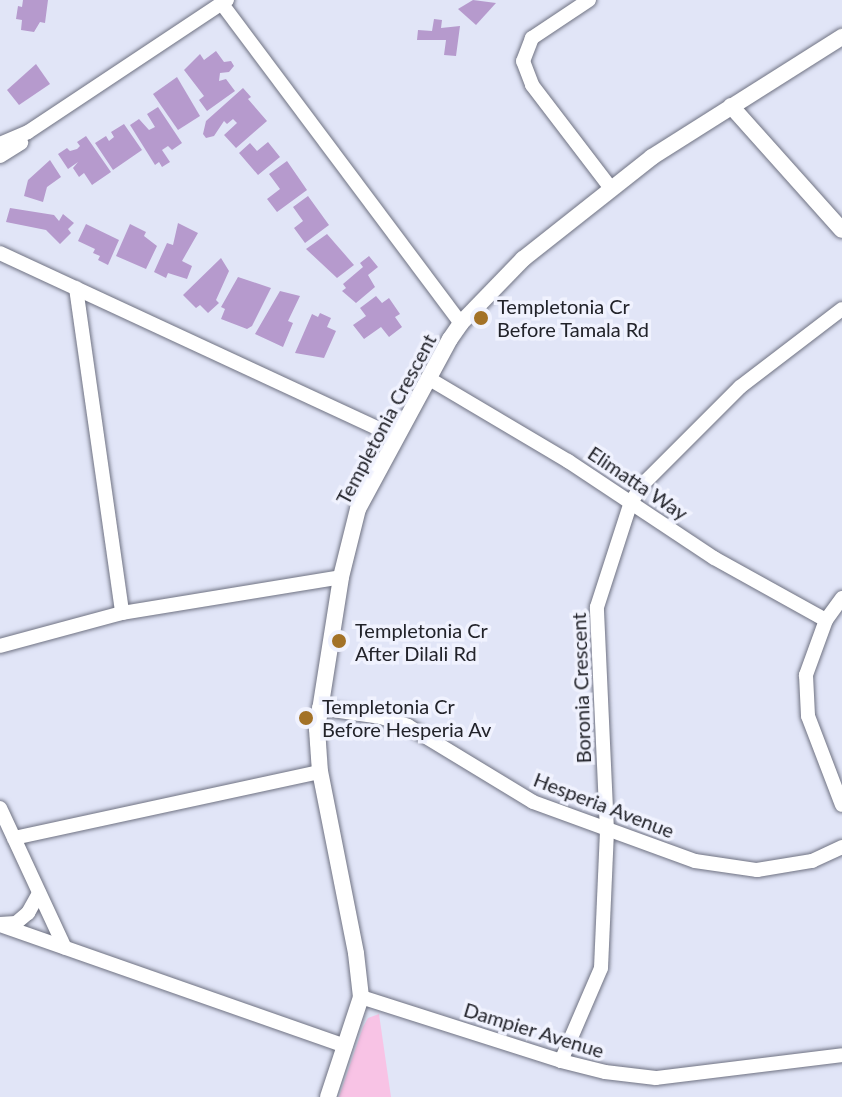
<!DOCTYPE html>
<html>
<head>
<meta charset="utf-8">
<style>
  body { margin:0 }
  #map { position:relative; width:842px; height:1097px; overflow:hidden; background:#e1e5f7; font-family:Lato,sans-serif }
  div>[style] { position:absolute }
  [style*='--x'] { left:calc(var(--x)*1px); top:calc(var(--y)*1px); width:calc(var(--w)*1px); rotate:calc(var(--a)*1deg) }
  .green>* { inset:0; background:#f8c3e5 }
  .building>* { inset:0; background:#b69acd }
  .roads { filter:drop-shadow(0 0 2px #6f7282) drop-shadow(0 0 2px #6f7282) }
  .minor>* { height:14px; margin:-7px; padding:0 7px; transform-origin:7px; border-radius:7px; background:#fff }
  .tertiary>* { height:16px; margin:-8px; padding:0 8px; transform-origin:8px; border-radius:8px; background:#fff }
  .dots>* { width:22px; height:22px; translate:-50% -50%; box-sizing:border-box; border:4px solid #f0f2fe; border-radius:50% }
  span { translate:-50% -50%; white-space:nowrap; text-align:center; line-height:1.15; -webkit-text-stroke:7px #f0f2fe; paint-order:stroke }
  .poi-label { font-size:20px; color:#22232a }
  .left { translate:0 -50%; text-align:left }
  .street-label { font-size:20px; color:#22232a }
</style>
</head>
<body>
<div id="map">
  <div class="green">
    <div style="clip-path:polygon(379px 1014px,391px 1097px,339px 1097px,363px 1027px,368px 1018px)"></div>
  </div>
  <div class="building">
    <div style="clip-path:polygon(23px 0,48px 0,45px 23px,40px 22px,34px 32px,21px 30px,22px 20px,16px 19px,18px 6px,22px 7px)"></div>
    <div style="clip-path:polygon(473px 0,496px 3px,476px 25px,458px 9px)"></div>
    <div style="clip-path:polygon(434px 19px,442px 20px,441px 28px,460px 26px,456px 56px,444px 55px,446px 40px,417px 40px,418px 30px,432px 31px)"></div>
    <div style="clip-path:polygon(216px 51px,224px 62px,231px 61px,234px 66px,229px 72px,220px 73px,219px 81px,226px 79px,235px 91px,207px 111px,199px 100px,204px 96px,184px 70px,200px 54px,204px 60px)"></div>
    <div style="clip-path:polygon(36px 64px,50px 84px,19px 105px,7px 90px)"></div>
    <div style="clip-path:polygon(177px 77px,200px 116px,178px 130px,153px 94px)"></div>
    <div style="clip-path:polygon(243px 88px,251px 97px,248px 99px,267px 121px,236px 148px,224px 135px,237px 123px,233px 119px,227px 124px,224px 121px,214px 136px,206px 138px,203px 134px,206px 121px)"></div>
    <div style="clip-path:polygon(158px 107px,182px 143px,172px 150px,168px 146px,162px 150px,170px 162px,162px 167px,159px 162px,155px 165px,130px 125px,139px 119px,149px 130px,155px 127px,147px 114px)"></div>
    <div style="clip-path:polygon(124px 124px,142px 150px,113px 170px,95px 143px,106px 136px,109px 141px,114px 137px,111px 132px)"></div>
    <div style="clip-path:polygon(86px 136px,111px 172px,92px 185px,84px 173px,79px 177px,73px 168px,78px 162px,68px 169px,58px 154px,67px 148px,70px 151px,77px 149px,80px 146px,77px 142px)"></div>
    <div style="clip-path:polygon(268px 142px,280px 157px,258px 175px,239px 153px,250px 143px,257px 151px)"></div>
    <div style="clip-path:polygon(50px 160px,61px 177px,47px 187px,43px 202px,24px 196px,28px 180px)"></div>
    <div style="clip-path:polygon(287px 161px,307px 190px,277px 212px,267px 199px,280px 189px,269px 174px)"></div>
    <div style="clip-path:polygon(308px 196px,329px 225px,305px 243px,294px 228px,303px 221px,293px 207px)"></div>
    <div style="clip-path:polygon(10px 208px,54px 215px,59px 221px,63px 214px,74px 223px,68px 229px,71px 233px,60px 244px,46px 230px,6px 222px)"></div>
    <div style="clip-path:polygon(178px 223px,198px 233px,182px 261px,192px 266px,187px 279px,168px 273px,166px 278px,154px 272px,167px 243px,173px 245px)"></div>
    <div style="clip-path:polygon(86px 224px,119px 240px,108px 265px,98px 260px,100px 256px,93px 253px,95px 249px,78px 241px)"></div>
    <div style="clip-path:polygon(130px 224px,146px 232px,144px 236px,157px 246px,146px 269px,116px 256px)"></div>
    <div style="clip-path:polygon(327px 234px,354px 265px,337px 278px,306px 249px)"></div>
    <div style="clip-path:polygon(369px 256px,378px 267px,368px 275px,375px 287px,356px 303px,342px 291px,346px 288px,343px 284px,363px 267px,360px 263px)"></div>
    <div style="clip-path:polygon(221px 258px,229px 271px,216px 300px,219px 303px,208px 313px,200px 305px,196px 308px,183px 295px)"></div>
    <div style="clip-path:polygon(238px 277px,271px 288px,252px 326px,247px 329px,221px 319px,225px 309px,221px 307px)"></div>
    <div style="clip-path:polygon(280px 291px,300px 296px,288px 321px,293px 323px,283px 347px,255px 334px)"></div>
    <div style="clip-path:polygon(376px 296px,382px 303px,389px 298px,400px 314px,395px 317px,402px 327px,389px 337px,381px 327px,364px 339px,353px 325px,366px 316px,360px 308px)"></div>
    <div style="clip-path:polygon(320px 313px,331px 318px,327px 327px,336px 331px,324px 358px,295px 353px,312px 314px,318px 317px)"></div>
  </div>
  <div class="roads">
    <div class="minor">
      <div style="--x:589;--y:0;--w:69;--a:146.3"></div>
      <div style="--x:532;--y:38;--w:25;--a:111"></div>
      <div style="--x:523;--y:61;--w:26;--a:69"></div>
      <div style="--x:532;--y:85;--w:128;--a:52.6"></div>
      <div style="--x:222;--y:4;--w:399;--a:53.2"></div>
      <div style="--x:0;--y:144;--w:30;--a:-23"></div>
      <div style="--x:28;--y:132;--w:239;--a:-33.6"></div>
      <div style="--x:0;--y:156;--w:25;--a:-32"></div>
      <div style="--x:0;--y:253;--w:435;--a:24.9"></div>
      <div style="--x:76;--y:288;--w:328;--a:81.9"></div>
      <div style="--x:428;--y:378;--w:163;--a:30.7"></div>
      <div style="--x:568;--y:461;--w:175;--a:33.6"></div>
      <div style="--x:714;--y:558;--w:128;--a:29"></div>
      <div style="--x:842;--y:598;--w:27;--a:126"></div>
      <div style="--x:826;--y:620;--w:59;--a:110"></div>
      <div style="--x:806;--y:675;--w:41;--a:87.2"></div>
      <div style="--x:808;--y:716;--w:95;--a:69.1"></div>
      <div style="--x:0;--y:646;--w:126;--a:-15.1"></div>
      <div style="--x:122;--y:613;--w:222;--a:-9.3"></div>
      <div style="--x:319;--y:708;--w:63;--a:8.3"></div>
      <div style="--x:381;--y:717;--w:28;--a:18"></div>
      <div style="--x:408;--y:726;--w:146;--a:31.3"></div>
      <div style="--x:533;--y:802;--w:172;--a:20"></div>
      <div style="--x:695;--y:861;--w:63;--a:8.3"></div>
      <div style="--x:757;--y:870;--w:56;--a:-9.3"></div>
      <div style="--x:812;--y:861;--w:33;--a:-25"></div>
      <div style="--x:0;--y:808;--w:154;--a:65.1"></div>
      <div style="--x:14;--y:838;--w:313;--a:-12.2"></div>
      <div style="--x:0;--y:924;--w:16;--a:-4"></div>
      <div style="--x:16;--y:923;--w:16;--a:-40"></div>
      <div style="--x:28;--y:913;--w:23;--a:-61"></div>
      <div style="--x:0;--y:925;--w:366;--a:19.3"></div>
      <div style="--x:361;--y:997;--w:210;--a:17.7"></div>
      <div style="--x:561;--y:1061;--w:45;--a:14"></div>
      <div style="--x:605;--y:1072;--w:51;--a:6.7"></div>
      <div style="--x:656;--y:1078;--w:187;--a:-7"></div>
      <div style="--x:561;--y:1061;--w:101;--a:-66.7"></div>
      <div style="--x:601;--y:968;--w:137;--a:-87.5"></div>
      <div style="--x:607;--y:831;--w:224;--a:-92.6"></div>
      <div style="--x:597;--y:607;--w:110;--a:-72.1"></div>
      <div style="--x:631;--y:502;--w:22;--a:-56"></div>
      <div style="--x:643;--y:484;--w:137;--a:-45"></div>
      <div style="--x:740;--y:387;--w:128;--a:-37.4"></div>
    </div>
    <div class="tertiary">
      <div style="--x:731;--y:106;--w:166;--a:48.2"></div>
      <div style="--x:328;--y:1097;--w:105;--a:-71.7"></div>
      <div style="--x:361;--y:997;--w:44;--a:-96.5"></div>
      <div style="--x:356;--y:953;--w:185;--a:-101.2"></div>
      <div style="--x:320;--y:772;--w:43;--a:-94"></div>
      <div style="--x:317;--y:729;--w:154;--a:-81"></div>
      <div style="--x:341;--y:577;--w:70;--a:-76"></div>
      <div style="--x:358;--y:509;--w:193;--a:-61.6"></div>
      <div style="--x:450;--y:339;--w:19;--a:-55"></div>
      <div style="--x:461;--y:323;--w:89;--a:-45.9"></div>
      <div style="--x:523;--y:259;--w:164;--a:-38.3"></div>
      <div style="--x:652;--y:157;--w:225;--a:-32.3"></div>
    </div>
  </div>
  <div class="dots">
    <div style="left:481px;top:318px;background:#a37227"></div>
    <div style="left:339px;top:641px;background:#a37227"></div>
    <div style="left:306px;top:718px;background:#a37227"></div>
  </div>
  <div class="poi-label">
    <span class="left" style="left:497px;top:318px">Templetonia Cr<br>Before Tamala Rd</span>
    <span class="left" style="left:355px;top:642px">Templetonia Cr<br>After Dilali Rd</span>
    <span class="left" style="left:322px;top:718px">Templetonia Cr<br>Before Hesperia Av</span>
  </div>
  <div class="street-label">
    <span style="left:386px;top:419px;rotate:-62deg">Templetonia Crescent</span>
    <span style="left:638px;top:483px;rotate:34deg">Elimatta Way</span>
    <span style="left:581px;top:688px;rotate:-92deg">Boronia Crescent</span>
    <span style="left:604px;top:805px;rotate:21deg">Hesperia Avenue</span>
    <span style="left:534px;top:1030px;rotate:17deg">Dampier Avenue</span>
  </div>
</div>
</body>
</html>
